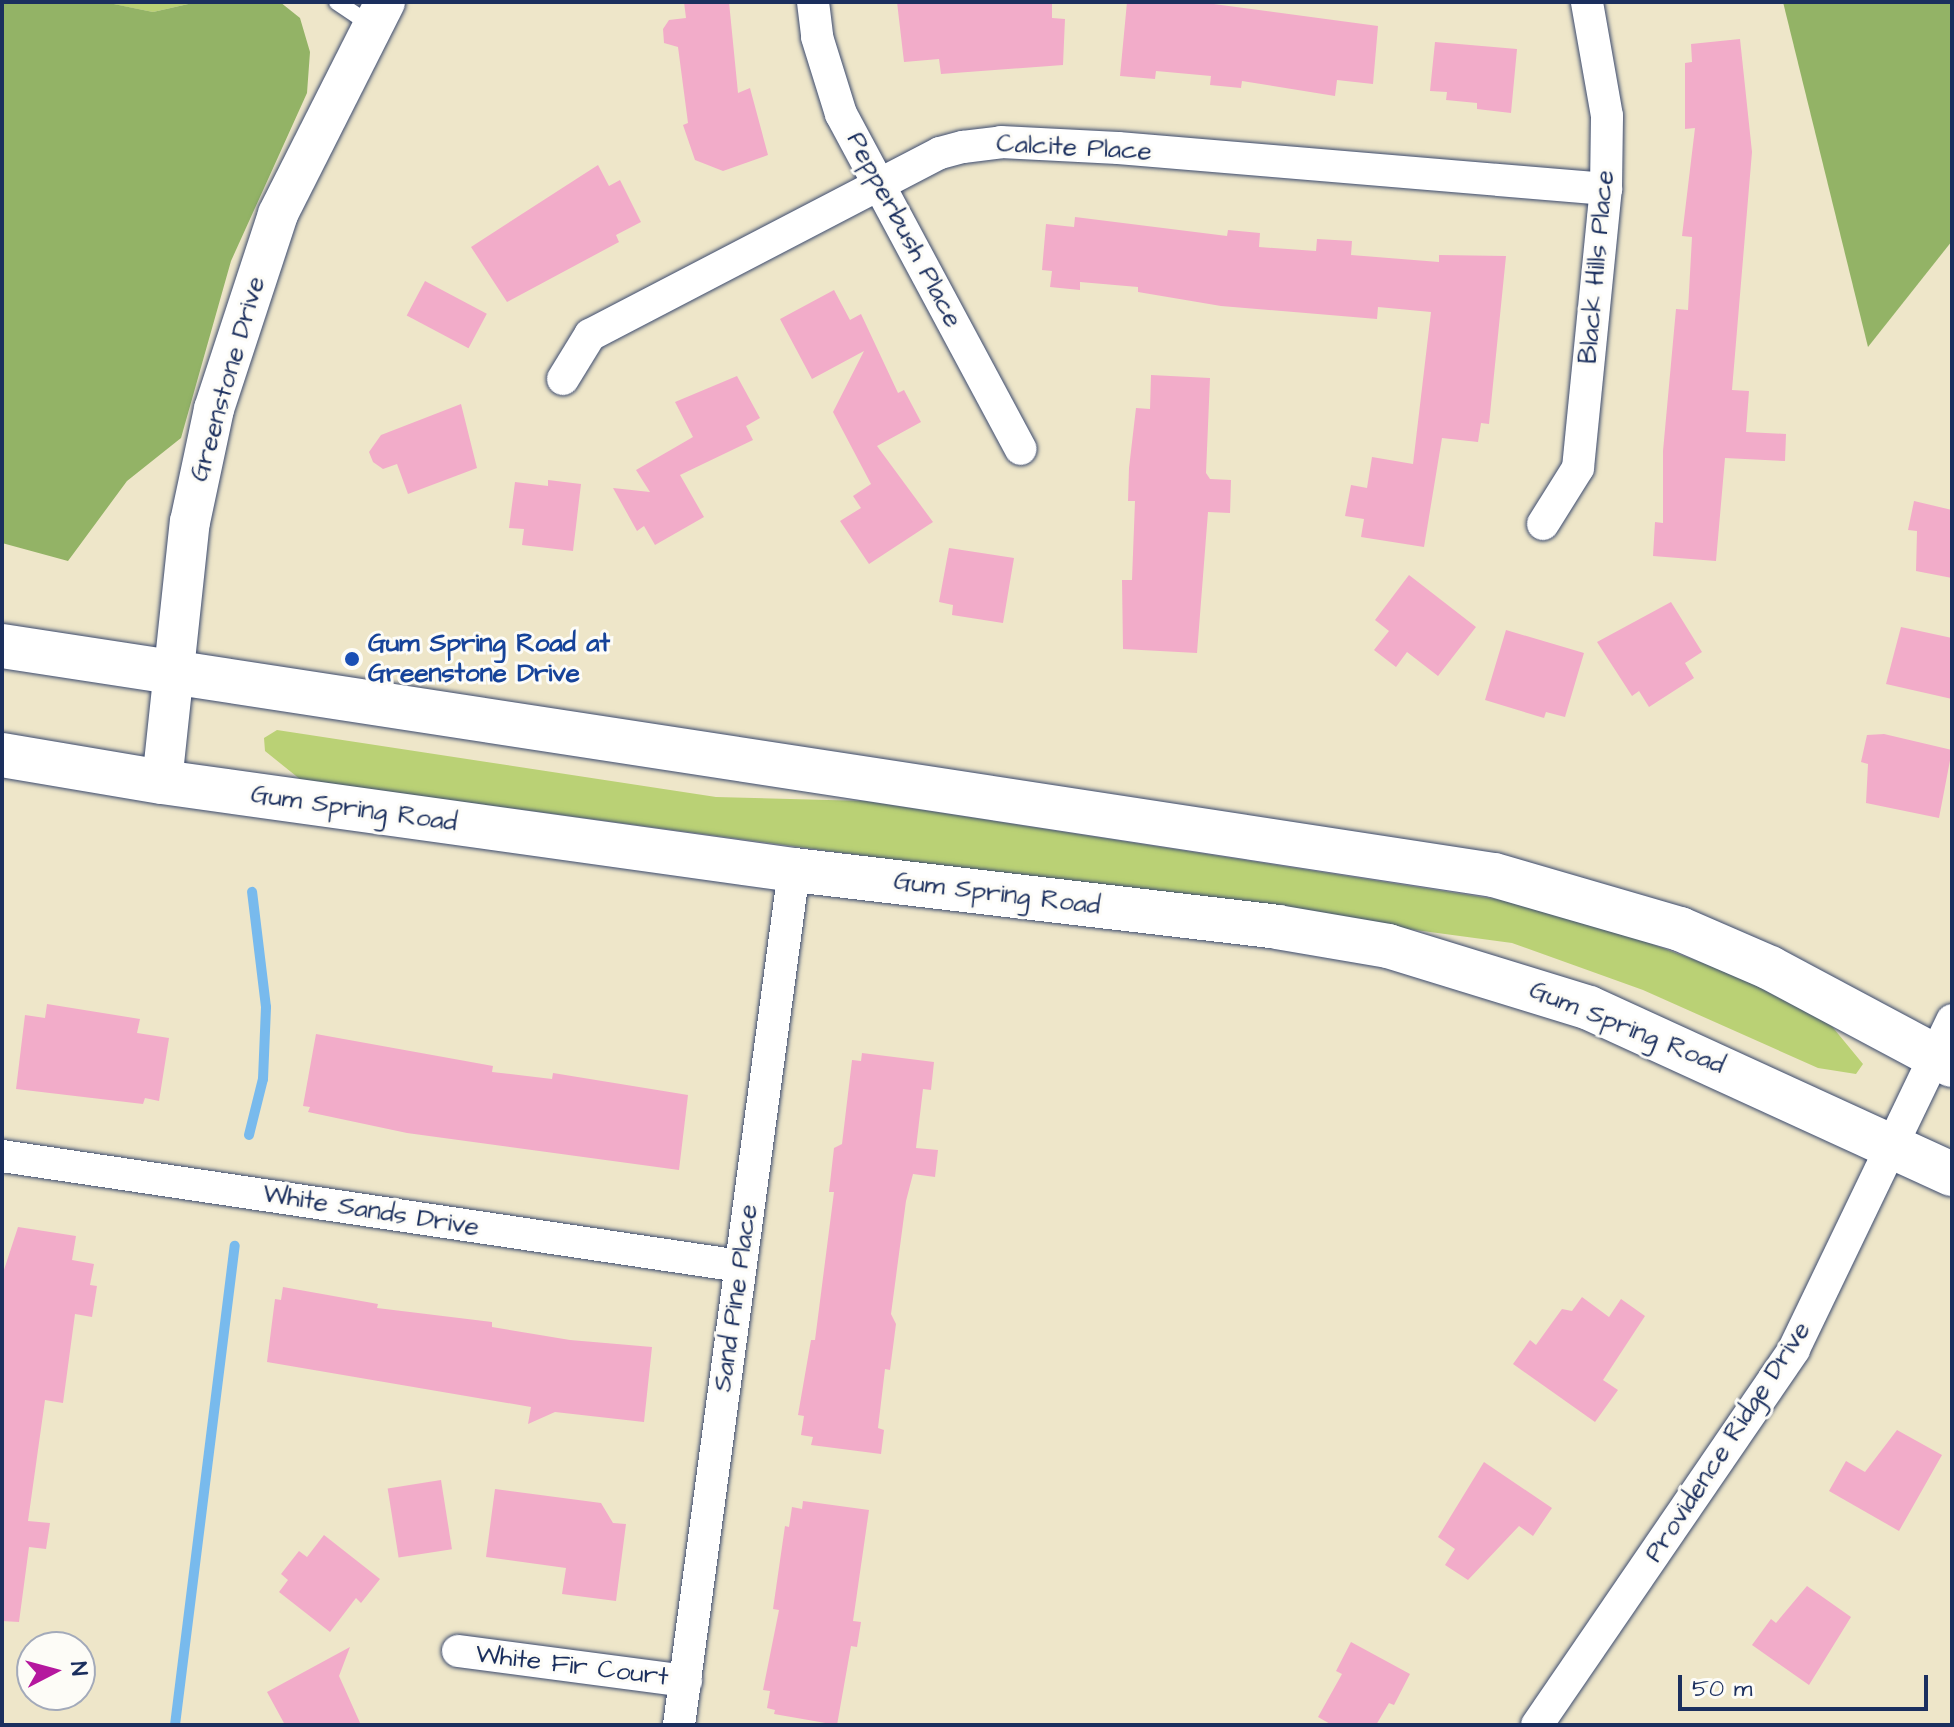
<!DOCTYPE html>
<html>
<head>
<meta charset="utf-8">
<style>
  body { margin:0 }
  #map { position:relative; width:1954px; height:1727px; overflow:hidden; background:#eee6c9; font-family:"Architects Daughter",sans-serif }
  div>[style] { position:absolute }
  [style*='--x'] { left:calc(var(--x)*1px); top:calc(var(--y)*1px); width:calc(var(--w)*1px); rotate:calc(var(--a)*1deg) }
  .green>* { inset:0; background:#bad175 }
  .forest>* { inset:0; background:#93b366 }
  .stream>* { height:10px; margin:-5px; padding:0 5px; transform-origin:5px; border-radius:5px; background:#78baed }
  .building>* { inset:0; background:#f2acc9; transform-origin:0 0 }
  .roads { filter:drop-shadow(0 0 2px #3b4a6e) drop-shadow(0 0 2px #3b4a6e) }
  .service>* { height:16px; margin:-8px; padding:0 8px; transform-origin:8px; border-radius:8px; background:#fff }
  .minor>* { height:32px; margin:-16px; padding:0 16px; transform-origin:16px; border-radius:16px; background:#fff }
  .tertiary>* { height:40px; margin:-20px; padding:0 20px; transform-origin:20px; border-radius:20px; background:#fff }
  .secondary>* { height:44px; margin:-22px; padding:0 22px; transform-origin:22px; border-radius:22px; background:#fff }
  .dots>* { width:22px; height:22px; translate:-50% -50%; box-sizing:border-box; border:4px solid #fdfcf7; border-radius:50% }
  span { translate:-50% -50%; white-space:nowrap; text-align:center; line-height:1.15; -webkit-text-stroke:6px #fdfcf7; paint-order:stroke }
  .street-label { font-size:26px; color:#1b2f5e }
  .transit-label { font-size:26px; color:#164399; font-weight:700 }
  .left { translate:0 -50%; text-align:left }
  .frame { position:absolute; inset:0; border:4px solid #1b2f5e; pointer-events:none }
  .north { position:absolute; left:16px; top:1631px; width:80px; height:80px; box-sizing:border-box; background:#fdfcf7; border:2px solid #a3aaba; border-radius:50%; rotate:84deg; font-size:22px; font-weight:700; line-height:32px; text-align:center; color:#1b2f5e }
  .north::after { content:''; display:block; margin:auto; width:28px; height:36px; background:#b5179e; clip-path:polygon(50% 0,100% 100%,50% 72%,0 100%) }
  .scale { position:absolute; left:1678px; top:1675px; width:250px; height:36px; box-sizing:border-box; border:4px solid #1b2f5e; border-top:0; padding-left:10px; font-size:24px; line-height:28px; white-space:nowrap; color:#1b2f5e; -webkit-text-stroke:6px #fdfcf7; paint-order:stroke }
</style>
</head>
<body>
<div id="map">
  <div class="green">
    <div style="clip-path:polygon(103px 2px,197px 2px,153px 12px)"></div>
    <div style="clip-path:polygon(277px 730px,716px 797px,865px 801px,1501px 900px,1641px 940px,1735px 975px,1830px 1024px,1863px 1064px,1856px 1074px,1818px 1068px,1643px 990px,1512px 943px,301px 780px,265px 751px,264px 738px)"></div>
  </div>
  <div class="forest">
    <div style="clip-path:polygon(2px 2px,104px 2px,153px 12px,197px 2px,280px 2px,300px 18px,310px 52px,307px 93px,231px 261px,181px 438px,127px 481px,68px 561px,2px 543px)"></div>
    <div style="clip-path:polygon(1783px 2px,1952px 2px,1952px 241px,1868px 347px)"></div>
  </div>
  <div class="stream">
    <div style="--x:249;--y:1135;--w:58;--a:-76"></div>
    <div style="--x:263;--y:1079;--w:72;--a:-87.6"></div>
    <div style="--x:266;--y:1007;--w:116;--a:-96.9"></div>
    <div style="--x:175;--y:1725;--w:483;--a:-82.9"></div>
  </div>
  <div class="building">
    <div style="clip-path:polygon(684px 2px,729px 2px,738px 93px,750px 88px,768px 155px,723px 171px,695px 160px,683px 125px,688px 123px,678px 47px,664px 43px,663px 29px,669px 20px,686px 18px)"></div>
    <div style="clip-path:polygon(897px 2px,1052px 2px,1052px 18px,1065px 19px,1063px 65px,941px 74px,939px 59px,904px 62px)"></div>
    <div style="clip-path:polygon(1127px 2px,1206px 3px,1378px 26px,1373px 84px,1337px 80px,1335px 96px,1242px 81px,1241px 88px,1210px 85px,1211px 76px,1156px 71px,1155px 79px,1120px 76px)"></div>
    <div style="clip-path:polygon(1740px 39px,1752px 152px,1732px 390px,1749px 391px,1746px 432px,1786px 434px,1785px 461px,1725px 458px,1716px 561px,1653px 556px,1655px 522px,1663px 523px,1663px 451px,1676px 309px,1688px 310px,1692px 237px,1682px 236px,1695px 128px,1685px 129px,1685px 63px,1692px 62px,1691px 44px)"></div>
    <div style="clip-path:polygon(1435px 42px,1517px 49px,1511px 113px,1477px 109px,1477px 103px,1446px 100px,1447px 92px,1430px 91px)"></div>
    <div style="clip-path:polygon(598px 165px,609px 186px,620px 180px,641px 222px,616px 235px,619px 242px,507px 302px,471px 247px)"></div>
    <div style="clip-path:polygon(1075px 217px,1227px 236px,1228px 230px,1260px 233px,1259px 247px,1316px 251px,1317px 239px,1352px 241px,1351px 255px,1439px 262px,1439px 255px,1506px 256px,1489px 424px,1481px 423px,1478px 442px,1442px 438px,1424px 547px,1361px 537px,1364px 519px,1345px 516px,1351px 485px,1367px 488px,1372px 457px,1413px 464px,1431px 312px,1378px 307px,1377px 319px,1221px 306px,1138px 292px,1138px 287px,1080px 282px,1080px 290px,1050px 287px,1052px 271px,1042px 270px,1046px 224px,1074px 227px)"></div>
    <div style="left:425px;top:281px;width:70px;height:39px;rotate:28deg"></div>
    <div style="clip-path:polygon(834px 290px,850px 320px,861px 314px,898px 393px,904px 390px,921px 422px,877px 446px,933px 522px,869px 564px,840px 521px,861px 508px,853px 496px,871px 484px,833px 412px,864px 351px,812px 379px,780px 319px)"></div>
    <div style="clip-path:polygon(1151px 375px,1210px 378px,1206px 473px,1210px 479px,1231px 480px,1230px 513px,1208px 512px,1197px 653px,1123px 649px,1122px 580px,1132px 580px,1135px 501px,1128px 501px,1129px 468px,1136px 408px,1150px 409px)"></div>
    <div style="clip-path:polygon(737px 376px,760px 418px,746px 426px,753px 440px,680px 475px,704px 517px,655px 545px,644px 526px,637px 531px,613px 488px,650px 492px,636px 470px,693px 437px,675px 402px)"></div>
    <div style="clip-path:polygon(461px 404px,477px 468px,408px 494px,397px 464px,383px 469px,373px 462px,369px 452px,381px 435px)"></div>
    <div style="clip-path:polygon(548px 480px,581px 484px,573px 551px,522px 545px,524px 529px,509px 528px,515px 482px,548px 486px)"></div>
    <div style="clip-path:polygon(1914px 501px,1952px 510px,1952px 578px,1916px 571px,1917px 531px,1908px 530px)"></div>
    <div style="clip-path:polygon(949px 548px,1014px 558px,1003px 623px,952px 615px,953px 605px,939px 602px)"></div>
    <div style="clip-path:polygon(1409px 575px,1476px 627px,1438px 676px,1407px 652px,1396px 667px,1374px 650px,1389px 631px,1375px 620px)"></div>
    <div style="clip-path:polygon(1671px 602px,1702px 652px,1685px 663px,1694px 678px,1649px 707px,1639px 691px,1632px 696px,1597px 642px)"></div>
    <div style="clip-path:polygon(1901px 627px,1952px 638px,1952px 699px,1886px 684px)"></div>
    <div style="clip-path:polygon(1506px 630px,1584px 653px,1565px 717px,1546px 712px,1544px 718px,1485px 700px)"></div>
    <div style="clip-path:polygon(1884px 734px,1952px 750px,1939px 818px,1866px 803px,1868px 764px,1861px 762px,1867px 735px)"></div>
    <div style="clip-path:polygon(47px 1004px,140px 1019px,137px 1033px,169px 1038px,159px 1101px,145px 1098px,143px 1104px,16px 1089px,25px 1015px,45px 1018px)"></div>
    <div style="clip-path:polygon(316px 1034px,493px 1066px,492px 1072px,552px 1079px,553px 1073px,688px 1095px,679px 1170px,407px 1133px,308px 1112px,310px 1107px,303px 1106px)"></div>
    <div style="clip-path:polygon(862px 1053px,934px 1062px,931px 1090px,923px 1089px,916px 1148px,938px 1150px,935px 1177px,913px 1174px,906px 1201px,891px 1314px,896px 1324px,890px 1370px,885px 1369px,878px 1428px,884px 1430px,881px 1454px,811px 1445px,813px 1437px,801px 1435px,804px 1416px,798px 1415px,811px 1340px,815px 1340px,834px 1192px,829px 1192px,834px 1148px,842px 1144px,852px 1060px,861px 1061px)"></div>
    <div style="clip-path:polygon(18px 1227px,76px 1236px,72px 1260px,94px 1264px,90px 1285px,97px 1286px,92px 1317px,75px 1314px,63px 1403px,45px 1400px,28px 1521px,50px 1523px,46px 1549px,29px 1547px,19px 1622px,2px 1621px,2px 1276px)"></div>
    <div style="clip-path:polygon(283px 1287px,378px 1304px,377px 1308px,492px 1322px,492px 1327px,570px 1340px,652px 1347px,644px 1422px,555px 1412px,528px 1424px,531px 1407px,267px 1362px,275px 1299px,281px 1300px)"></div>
    <div style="clip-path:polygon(1582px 1297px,1609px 1317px,1621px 1299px,1645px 1316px,1603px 1380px,1618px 1390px,1595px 1422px,1513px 1364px,1530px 1340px,1536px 1345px,1562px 1309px,1572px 1311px)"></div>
    <div style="clip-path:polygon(1897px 1430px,1942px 1455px,1899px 1531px,1829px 1491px,1846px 1461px,1865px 1472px)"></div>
    <div style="clip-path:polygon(1484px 1462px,1552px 1508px,1533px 1536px,1519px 1526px,1468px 1580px,1445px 1565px,1455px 1549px,1438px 1537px)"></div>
    <div style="left:441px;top:1480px;width:70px;height:54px;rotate:81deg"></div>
    <div style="clip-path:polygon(495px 1489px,601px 1503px,613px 1523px,626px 1524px,616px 1601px,562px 1594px,566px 1568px,486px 1557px)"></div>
    <div style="clip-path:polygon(803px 1501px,869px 1510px,853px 1621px,861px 1622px,857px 1647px,851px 1646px,837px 1725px,774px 1714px,775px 1710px,767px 1708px,770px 1691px,763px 1690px,779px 1610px,773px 1609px,785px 1526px,789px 1527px,792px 1507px,802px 1509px)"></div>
    <div style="clip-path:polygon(324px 1535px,380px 1579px,361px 1603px,356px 1598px,330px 1632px,279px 1592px,288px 1580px,281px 1574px,299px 1551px,307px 1557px)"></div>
    <div style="clip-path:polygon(1807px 1586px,1851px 1617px,1809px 1685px,1752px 1645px,1771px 1619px,1776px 1623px)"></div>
    <div style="clip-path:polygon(1351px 1642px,1410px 1674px,1394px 1705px,1389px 1703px,1376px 1725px,1332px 1725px,1318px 1717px,1342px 1674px,1336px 1671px)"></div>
    <div style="clip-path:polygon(350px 1647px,339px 1676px,361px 1725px,285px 1725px,267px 1692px)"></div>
  </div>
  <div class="roads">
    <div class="service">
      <div style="--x:337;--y:2;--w:40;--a:34"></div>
    </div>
    <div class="minor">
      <div style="--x:813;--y:2;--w:35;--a:83"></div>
      <div style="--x:817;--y:37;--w:81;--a:72.7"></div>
      <div style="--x:841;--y:114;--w:380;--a:61.8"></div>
      <div style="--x:563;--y:379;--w:52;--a:-58.5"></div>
      <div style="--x:590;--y:335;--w:394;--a:-27.5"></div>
      <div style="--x:940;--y:153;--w:24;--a:-15"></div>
      <div style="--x:963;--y:147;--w:38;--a:-7"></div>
      <div style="--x:1001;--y:142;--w:117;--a:2.9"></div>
      <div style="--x:1118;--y:148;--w:490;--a:4.8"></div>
      <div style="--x:1543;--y:524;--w:66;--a:-58"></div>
      <div style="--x:1578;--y:468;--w:280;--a:-84.3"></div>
      <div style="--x:1606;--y:189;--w:73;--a:-89.2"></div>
      <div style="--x:1607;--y:116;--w:116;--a:-100"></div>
      <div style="--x:2;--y:1156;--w:746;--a:8.48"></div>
      <div style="--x:458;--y:1651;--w:230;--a:7.5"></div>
      <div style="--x:679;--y:1725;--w:863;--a:-82.34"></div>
      <div style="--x:1537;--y:1725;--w:455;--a:-55.6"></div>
      <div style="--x:1794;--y:1349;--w:365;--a:-64.3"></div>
    </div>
    <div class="tertiary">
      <div style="--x:162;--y:782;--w:262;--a:-83.9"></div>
      <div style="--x:190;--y:522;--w:116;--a:-78"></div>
      <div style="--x:214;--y:409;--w:205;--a:-71.8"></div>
      <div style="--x:278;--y:214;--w:237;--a:-63.2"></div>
    </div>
    <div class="secondary">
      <div style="--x:2;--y:646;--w:1509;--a:8.73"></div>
      <div style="--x:1494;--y:875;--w:194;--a:16.2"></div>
      <div style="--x:1680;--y:929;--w:98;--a:23.4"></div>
      <div style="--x:1770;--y:968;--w:206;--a:28.1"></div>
      <div style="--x:2;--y:755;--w:162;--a:9.6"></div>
      <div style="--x:162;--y:782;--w:638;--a:7.93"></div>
      <div style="--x:794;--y:870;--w:486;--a:6.7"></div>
      <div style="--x:1277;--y:927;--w:113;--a:9.7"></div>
      <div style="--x:1388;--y:946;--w:210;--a:17.1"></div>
      <div style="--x:1589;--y:1008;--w:399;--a:24.6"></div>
    </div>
  </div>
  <div class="dots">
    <div style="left:352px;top:659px;background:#1a4fb4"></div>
  </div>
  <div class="street-label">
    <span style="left:1074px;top:148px;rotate:3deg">Calcite Place</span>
    <span style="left:904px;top:230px;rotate:62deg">Pepperbush Place</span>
    <span style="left:1597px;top:267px;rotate:-85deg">Black Hills Place</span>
    <span style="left:228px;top:379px;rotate:-74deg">Greenstone Drive</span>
    <span style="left:354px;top:809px;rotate:8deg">Gum Spring Road</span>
    <span style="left:997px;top:894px;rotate:7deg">Gum Spring Road</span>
    <span style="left:1627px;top:1028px;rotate:22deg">Gum Spring Road</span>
    <span style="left:371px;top:1211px;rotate:9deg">White Sands Drive</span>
    <span style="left:736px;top:1298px;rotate:-82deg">Sand Pine Place</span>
    <span style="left:1728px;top:1442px;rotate:-57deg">Providence Ridge Drive</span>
    <span style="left:572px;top:1666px;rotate:7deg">White Fir Court</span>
  </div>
  <div class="transit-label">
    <span class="left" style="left:368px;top:659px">Gum Spring Road at<br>Greenstone Drive</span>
  </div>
  <div class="frame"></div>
  <div class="north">N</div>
  <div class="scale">50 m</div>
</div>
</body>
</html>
